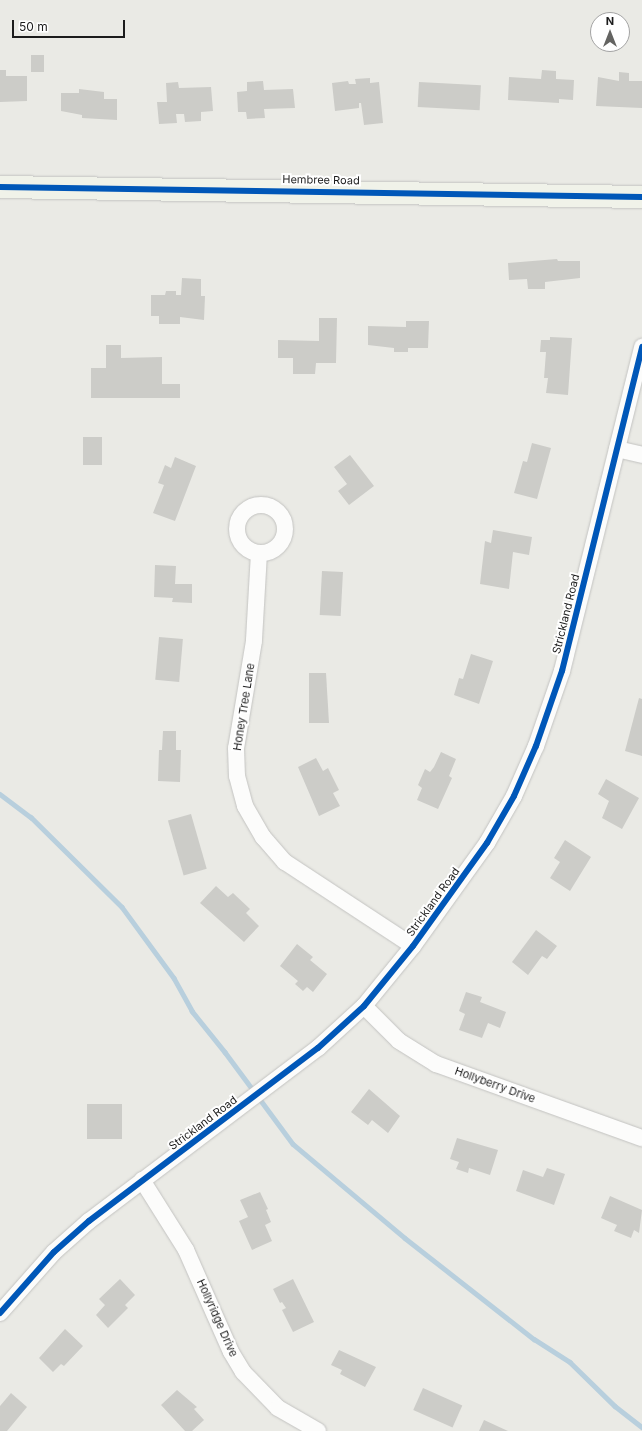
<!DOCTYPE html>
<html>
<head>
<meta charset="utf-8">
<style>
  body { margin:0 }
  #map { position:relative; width:642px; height:1431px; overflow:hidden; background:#eaeae5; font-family:Inter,sans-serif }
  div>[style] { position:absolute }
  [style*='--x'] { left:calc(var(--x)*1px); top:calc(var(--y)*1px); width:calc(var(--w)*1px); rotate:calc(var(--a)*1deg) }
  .stream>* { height:4.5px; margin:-2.25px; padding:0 2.25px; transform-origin:2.25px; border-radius:2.25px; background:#b8cfdd }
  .building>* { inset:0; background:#ccccc8; transform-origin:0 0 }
  .roads { filter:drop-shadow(0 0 1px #c3c3c1) drop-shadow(0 0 1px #c3c3c1) }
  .street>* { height:16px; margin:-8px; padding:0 8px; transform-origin:8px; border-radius:8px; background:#fcfcfb }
  .street>.ring { margin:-8px; padding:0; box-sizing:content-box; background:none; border:16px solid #fcfcfb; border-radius:50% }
  .secondary>* { height:22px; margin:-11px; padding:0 11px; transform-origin:11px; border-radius:11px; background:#f0f2e9 }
  .cycleway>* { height:6px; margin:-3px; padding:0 3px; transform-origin:3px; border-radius:3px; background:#0057b8 }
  span { translate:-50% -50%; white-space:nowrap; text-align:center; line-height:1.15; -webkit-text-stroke:4px #fff; paint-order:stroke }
  .street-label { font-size:11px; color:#1c1c1c }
  .north { position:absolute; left:590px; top:12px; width:40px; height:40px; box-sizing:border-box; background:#fff; border:1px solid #a4a4a4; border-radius:50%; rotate:0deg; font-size:11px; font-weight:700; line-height:16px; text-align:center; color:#1c1c1c }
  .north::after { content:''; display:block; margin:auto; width:14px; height:18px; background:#646462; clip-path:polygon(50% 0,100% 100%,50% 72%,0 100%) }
  .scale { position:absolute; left:12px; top:20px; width:113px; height:18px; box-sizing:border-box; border:2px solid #1c1c1c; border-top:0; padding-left:5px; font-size:12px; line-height:14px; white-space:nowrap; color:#1c1c1c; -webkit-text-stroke:3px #fff; paint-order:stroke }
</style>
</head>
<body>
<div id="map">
  <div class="stream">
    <div style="--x:0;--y:794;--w:39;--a:37"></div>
    <div style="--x:31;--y:817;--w:128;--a:44.7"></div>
    <div style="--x:122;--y:907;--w:88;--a:53.8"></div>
    <div style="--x:174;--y:978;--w:38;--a:61"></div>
    <div style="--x:192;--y:1011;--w:53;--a:51.2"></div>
    <div style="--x:225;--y:1052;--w:114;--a:53.5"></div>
    <div style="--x:293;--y:1144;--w:146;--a:40"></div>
    <div style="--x:405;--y:1238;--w:164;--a:38.1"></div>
    <div style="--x:534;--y:1339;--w:43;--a:32.6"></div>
    <div style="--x:570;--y:1362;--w:63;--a:44.4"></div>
    <div style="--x:615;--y:1406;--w:34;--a:38"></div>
  </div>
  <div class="building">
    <div style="left:31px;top:55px;width:13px;height:17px"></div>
    <div style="clip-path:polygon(0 70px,6px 70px,6px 76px,27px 76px,27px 101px,0 102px)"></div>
    <div style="clip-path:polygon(542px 70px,556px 71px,556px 79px,574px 80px,573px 100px,559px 99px,559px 103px,508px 100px,509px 77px,541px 79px)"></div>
    <div style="clip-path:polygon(619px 72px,629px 73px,629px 81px,642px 81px,642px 108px,596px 106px,598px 77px,619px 81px)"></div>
    <div style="clip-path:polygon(370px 78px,370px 83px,379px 82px,383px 123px,364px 125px,361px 103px,359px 103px,359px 108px,335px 111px,332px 83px,348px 81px,349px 84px,356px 84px,355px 79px)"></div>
    <div style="clip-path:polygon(263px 81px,264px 90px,293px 89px,295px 108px,264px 109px,265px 118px,247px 119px,246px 112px,238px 112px,237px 92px,247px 91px,247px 82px)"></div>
    <div style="clip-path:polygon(178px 82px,179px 88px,211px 87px,213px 111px,201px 112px,201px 121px,185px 122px,184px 114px,176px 114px,177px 123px,159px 124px,157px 102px,167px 102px,166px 83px)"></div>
    <div style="left:419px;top:82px;width:62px;height:25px;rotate:3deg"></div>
    <div style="clip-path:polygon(79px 89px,104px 92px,104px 99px,117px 99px,117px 120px,82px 118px,82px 115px,61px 111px,61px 93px,79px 93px)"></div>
    <div style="clip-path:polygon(557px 259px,558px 261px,580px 261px,580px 278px,545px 282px,545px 289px,528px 289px,527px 279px,509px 280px,508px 263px)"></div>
    <div style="clip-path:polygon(182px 278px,201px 279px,201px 296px,205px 296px,204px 320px,180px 317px,180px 324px,159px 324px,159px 316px,151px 316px,151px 295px,165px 295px,166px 291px,176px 291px,176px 295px,181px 295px)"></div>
    <div style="clip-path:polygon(319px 318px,337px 318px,336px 363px,316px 363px,315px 374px,293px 374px,293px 358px,278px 358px,278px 340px,319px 341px)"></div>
    <div style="clip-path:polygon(406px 321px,429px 321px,428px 348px,408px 348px,408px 352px,394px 352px,394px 348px,368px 345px,368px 326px,406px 327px)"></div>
    <div style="clip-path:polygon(550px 337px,572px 338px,568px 395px,546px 393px,548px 378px,544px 378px,546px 352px,540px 352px,541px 340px,550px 340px)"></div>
    <div style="clip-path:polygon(106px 345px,121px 345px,121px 358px,162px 357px,162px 384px,180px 384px,180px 398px,91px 398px,91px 368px,106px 368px)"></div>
    <div style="left:83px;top:437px;width:19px;height:28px"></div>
    <div style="clip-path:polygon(532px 443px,551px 448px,537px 499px,514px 493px,523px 461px,527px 462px)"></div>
    <div style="clip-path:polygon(350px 455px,374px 486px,349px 505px,338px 491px,347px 484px,334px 467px)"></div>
    <div style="clip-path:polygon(175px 457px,196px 466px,175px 521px,153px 513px,164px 485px,158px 483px,165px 465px,171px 468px)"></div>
    <div style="clip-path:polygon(493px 530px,532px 537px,529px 555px,513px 552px,509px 589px,480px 584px,485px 541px,491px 543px)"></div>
    <div style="clip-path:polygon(155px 565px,176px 566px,175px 584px,192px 584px,192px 603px,172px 602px,173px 598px,154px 597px)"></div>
    <div style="left:322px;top:571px;width:21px;height:44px;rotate:3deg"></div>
    <div style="left:159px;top:637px;width:24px;height:43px;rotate:5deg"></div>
    <div style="clip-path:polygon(471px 654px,493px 661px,479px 704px,454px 695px,459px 678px,463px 679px)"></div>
    <div style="clip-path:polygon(309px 673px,326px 673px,329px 723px,309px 723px)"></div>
    <div style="clip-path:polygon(639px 698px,642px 699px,642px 756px,625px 751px)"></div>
    <div style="clip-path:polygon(163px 731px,176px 731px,176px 750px,181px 750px,180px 782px,158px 781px,159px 750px,162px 750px)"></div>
    <div style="clip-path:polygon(441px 752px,456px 759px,449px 776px,452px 778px,438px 809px,417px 800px,422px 788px,418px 785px,425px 769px,430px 772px,434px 767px)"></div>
    <div style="clip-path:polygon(316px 758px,323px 771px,328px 768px,339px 790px,333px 793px,340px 806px,319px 816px,298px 767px)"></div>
    <div style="clip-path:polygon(606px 779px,639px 798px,622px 829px,602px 818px,609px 801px,598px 794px)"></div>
    <div style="left:191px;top:814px;width:57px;height:24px;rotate:74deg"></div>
    <div style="clip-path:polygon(565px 840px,591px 857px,570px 891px,550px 878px,560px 862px,554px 858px)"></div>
    <div style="clip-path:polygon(216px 886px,228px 897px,233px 893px,250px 909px,246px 913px,259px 926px,244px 942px,200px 903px)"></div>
    <div style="clip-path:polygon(536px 930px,557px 946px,547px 959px,542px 956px,528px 975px,512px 962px)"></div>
    <div style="clip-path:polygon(297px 944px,313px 957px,310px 960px,327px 974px,313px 992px,307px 987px,303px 991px,295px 984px,298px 981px,280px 966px)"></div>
    <div style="clip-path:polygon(466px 992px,482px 997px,480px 1002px,506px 1012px,500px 1028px,488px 1023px,482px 1038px,459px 1030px,465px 1014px,459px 1011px)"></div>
    <div style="clip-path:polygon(369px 1089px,400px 1116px,388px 1133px,372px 1120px,368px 1125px,351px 1112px)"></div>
    <div style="left:87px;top:1104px;width:35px;height:35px"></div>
    <div style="clip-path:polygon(457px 1138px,498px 1150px,490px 1175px,469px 1168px,468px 1173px,456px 1169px,459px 1162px,450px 1159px)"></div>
    <div style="clip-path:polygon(547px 1168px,565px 1174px,554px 1205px,516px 1191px,523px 1170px,543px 1177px)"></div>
    <div style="clip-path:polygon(260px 1192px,268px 1209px,266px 1210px,271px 1222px,265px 1225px,272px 1241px,252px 1250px,239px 1221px,248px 1217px,240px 1200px)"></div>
    <div style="clip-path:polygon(610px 1196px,642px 1210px,639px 1233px,634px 1230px,631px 1238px,614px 1231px,617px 1225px,601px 1218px)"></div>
    <div style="clip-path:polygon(120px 1279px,135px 1295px,125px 1305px,128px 1308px,108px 1328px,96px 1315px,105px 1305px,99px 1299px)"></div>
    <div style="clip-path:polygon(293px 1279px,314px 1322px,293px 1332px,282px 1310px,286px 1308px,282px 1302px,280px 1303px,273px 1289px)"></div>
    <div style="clip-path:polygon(65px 1329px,83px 1346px,64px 1366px,61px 1364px,53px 1372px,39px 1358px)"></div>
    <div style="clip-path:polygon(339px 1350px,376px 1367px,365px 1387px,340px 1374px,342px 1370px,331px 1365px)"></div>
    <div style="left:423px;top:1388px;width:43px;height:24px;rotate:24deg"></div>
    <div style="clip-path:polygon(177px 1390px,197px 1407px,194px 1409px,204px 1420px,192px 1431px,185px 1431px,161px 1405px)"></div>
    <div style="clip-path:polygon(11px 1393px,27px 1407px,7px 1431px,0 1431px,0 1406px)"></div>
    <div style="clip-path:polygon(484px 1420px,508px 1431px,479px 1431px)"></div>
  </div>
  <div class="roads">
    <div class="street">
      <div style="--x:617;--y:449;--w:26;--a:13"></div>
      <div class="ring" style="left:237px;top:505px;width:32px;height:32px"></div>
      <div style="--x:259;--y:553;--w:88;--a:93.3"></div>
      <div style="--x:254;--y:641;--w:109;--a:99.5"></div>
      <div style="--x:236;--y:748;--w:28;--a:88"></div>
      <div style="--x:237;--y:776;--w:31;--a:75"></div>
      <div style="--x:245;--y:806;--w:36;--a:60"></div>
      <div style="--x:263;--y:837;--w:33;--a:49"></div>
      <div style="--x:285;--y:862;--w:153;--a:33.3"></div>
      <div style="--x:364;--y:1006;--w:49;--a:45"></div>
      <div style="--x:399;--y:1041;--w:44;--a:31.9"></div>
      <div style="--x:436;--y:1064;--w:219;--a:19.8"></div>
      <div style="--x:142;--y:1180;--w:83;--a:57.8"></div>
      <div style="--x:186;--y:1250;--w:111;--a:66.2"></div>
      <div style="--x:231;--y:1352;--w:23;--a:59"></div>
      <div style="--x:243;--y:1372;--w:50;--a:45.8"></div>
      <div style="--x:278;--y:1408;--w:46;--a:29.9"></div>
      <div style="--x:0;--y:1313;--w:81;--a:-48.5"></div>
      <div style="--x:54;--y:1252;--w:47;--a:-41.5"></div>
      <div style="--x:89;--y:1221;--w:287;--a:-37.1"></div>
      <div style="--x:318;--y:1048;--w:62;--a:-42.4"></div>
      <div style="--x:364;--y:1006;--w:77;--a:-50.8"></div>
      <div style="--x:413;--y:946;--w:127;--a:-54.3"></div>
      <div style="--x:487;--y:843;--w:54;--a:-60.1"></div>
      <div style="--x:514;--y:796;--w:55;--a:-66.3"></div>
      <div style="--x:536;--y:746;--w:79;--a:-70.9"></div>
      <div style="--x:562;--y:671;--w:334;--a:-76.1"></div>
    </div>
    <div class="secondary">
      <div style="--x:0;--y:187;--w:642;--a:0.89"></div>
    </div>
  </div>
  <div class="cycleway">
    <div style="--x:0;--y:187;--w:642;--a:0.89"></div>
    <div style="--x:0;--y:1313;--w:81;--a:-48.5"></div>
    <div style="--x:54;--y:1252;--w:47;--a:-41.5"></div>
    <div style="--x:89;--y:1221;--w:287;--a:-37.1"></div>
    <div style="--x:318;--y:1048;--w:62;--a:-42.4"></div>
    <div style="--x:364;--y:1006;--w:77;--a:-50.8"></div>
    <div style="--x:413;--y:946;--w:127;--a:-54.3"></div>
    <div style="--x:487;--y:843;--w:54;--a:-60.1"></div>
    <div style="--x:514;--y:796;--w:55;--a:-66.3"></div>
    <div style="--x:536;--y:746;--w:79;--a:-70.9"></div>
    <div style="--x:562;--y:671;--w:334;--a:-76.1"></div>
  </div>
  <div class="street-label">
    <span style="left:321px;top:180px;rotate:1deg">Hembree Road</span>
    <span style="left:566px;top:614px;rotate:-76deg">Strickland Road</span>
    <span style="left:244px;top:707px;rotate:-81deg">Honey Tree Lane</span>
    <span style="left:433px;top:902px;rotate:-54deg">Strickland Road</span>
    <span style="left:495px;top:1085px;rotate:20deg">Hollyberry Drive</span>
    <span style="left:203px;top:1123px;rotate:-37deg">Strickland Road</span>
    <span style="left:217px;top:1318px;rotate:66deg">Hollyridge Drive</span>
  </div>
  <div class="north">N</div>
  <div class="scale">50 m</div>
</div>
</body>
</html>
